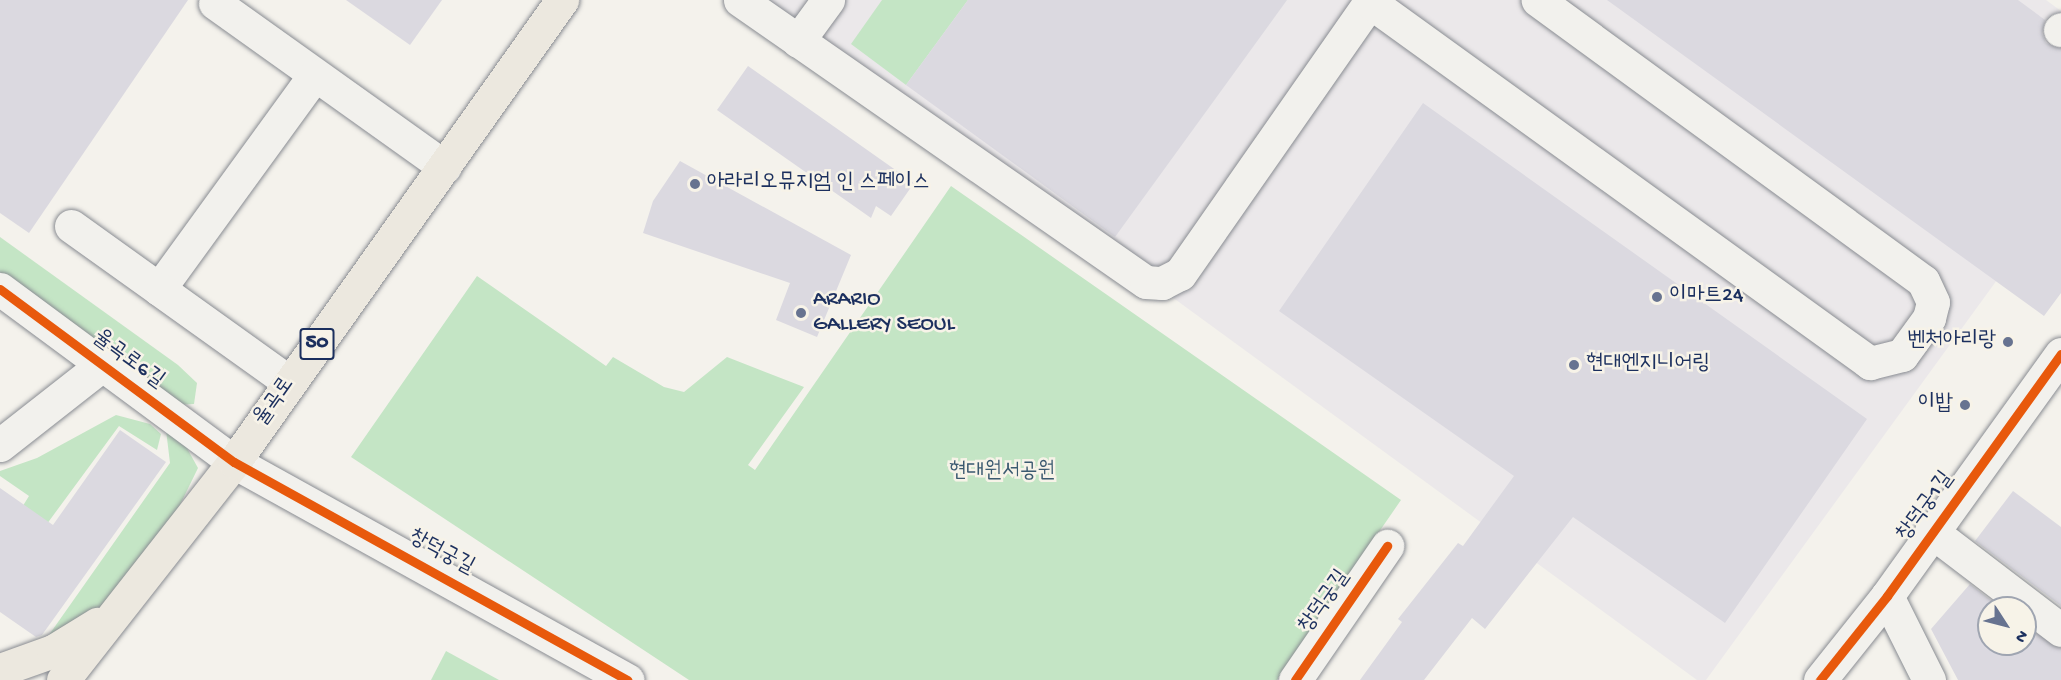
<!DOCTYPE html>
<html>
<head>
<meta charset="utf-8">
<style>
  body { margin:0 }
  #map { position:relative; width:2061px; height:680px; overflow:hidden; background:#f4f2ec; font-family:"Gochi Hand","Poor Story",sans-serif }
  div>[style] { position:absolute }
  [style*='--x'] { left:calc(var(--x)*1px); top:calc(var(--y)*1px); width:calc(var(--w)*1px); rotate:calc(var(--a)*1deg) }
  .built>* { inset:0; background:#ebe8ea }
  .green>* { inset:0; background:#c4e5c5 }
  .building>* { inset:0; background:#dbd9e0 }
  .roads { filter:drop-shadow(0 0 2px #898c92) drop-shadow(0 0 2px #898c92) }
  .minor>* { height:33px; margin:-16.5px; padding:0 16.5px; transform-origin:16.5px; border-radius:16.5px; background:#f2f1ed }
  .major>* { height:33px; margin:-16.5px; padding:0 16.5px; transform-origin:16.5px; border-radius:16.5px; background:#ece8df }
  .cycleway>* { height:9px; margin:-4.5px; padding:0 4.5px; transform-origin:4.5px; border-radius:4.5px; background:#e8590c }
  .dots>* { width:16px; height:16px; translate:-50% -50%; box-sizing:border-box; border:3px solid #f7f3e8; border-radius:50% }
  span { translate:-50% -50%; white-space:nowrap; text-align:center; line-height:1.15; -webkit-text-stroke:5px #f7f3e8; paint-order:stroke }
  .shield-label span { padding:2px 4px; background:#f7f3e8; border:2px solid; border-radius:4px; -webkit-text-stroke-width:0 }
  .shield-label { font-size:21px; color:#1b2f5e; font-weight:700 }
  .poi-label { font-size:22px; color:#1b2f5e }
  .left { translate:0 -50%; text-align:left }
  .right { translate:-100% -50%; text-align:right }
  .street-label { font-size:22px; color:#1b2f5e }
  .park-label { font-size:22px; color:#3b5a70 }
  .north { position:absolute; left:1977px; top:596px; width:60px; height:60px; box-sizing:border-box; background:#f7f3e8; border:2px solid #9fa5b1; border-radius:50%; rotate:126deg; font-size:16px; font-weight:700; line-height:24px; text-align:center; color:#1b2f5e }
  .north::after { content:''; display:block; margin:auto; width:21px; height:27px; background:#677390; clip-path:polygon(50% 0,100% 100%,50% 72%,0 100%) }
</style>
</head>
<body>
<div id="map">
  <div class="built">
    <div style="clip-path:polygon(765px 0,2046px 0,2061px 11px,2061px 192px,1706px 680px,1697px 680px)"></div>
  </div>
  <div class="green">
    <div style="clip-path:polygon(882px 0,968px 0,906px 85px,851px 44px)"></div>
    <div style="clip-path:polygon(951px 186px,1401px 500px,1277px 680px,689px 680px,351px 457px,477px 276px,606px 366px,613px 357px,664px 387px,684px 392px,727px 357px,804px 387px,748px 465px,755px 470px)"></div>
    <div style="clip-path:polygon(0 237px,178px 365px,197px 383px,194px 404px,175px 405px,0 272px)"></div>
    <div style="clip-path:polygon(116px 415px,150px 424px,161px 434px,157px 450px,119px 426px,41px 532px,16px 517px,29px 496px,0 476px,0 471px,37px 458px)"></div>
    <div style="clip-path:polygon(166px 430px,183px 441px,198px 468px,177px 511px,106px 608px,44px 642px,170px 463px)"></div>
    <div style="clip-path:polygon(446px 651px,499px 680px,431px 680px)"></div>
  </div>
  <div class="building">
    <div style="clip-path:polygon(0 0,188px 0,29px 233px,0 213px)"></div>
    <div style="clip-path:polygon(346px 0,442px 0,410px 45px)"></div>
    <div style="clip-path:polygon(968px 0,1287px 0,1115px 237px,906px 85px)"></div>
    <div style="clip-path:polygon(1607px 0,2018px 0,2045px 20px,2042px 34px,2046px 43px,2061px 48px,2061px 293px,2044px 316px)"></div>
    <div style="clip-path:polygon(748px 66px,914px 183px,891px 216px,876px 206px,871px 218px,717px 110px)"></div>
    <div style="clip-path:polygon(1423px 103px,1867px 419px,1725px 623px,1573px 517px,1485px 629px,1472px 618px,1424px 680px,1360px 680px,1402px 622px,1398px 619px,1458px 543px,1463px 546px,1514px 476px,1279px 311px)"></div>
    <div style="clip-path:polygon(680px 161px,851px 255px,817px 337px,776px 320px,790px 283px,643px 233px,653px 201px)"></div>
    <div style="clip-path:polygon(120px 430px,166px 462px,42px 635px,36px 637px,0 612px,0 488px,53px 525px)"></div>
    <div style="clip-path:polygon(2013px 491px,2061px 527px,2061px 606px,1975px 541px)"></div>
    <div style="clip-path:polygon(1970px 584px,2001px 608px,1989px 608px,1989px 644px,2025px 644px,2025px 626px,2061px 648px,2061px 680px,1958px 680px,1931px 629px)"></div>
  </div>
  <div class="roads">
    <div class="minor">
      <div style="--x:740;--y:0;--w:494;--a:34.8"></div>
      <div style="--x:1146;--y:282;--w:16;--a:4"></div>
      <div style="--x:1162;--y:283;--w:20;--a:-27"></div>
      <div style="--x:1180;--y:274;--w:334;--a:-55.1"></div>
      <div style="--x:1370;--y:2;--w:617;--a:35.83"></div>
      <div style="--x:1870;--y:363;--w:33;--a:-14"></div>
      <div style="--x:1902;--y:355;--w:46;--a:-53.9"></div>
      <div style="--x:1929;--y:318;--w:16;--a:-76"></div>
      <div style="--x:1933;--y:302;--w:23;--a:-115"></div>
      <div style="--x:1923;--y:281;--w:477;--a:-143.9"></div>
      <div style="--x:215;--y:3;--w:282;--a:35.5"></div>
      <div style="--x:2060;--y:30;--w:1;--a:-45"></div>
      <div style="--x:798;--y:41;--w:51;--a:-53.8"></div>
      <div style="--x:71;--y:226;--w:108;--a:35.6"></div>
      <div style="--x:159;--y:289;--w:263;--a:-54"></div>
      <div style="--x:0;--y:289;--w:291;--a:36.5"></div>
      <div style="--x:234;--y:462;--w:450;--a:29"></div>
      <div style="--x:159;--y:289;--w:160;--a:35.6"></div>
      <div style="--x:0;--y:445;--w:130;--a:-38.1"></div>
      <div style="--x:1931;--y:531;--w:163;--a:37.3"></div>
      <div style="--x:1887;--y:596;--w:94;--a:63.4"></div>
      <div style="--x:1295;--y:680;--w:163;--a:-55.5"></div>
      <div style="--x:1820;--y:680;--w:107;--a:-51.4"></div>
      <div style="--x:1887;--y:596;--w:298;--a:-54.3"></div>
    </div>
    <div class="major">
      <div style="--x:0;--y:670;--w:56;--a:-19.7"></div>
      <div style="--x:53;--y:651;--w:52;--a:-31.5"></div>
      <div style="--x:63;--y:680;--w:277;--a:-51.9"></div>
      <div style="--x:234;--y:462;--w:567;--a:-54.63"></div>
    </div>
  </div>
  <div class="cycleway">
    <div style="--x:0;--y:289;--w:291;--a:36.5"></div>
    <div style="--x:234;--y:462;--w:450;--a:29"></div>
    <div style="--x:1295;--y:680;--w:163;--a:-55.5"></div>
    <div style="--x:1820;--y:680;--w:107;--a:-51.4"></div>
    <div style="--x:1887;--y:596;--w:298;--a:-54.3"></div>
  </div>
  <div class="dots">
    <div style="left:695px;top:184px;background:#677390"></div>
    <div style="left:1657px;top:297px;background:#677390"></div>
    <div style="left:801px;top:313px;background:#677390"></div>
    <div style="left:2008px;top:342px;background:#677390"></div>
    <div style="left:1574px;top:365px;background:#677390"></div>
    <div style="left:1965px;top:405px;background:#677390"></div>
  </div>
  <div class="shield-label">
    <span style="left:317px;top:344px">50</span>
  </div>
  <div class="poi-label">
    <span class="left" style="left:707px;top:184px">아라리오뮤지엄 인 스페이스</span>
    <span class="left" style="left:1669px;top:297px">이마트24</span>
    <span class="left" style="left:813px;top:313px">ARARIO<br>GALLERY SEOUL</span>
    <span class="right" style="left:1996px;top:342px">벤처아리랑</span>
    <span class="left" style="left:1586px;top:365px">현대엔지니어링</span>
    <span class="right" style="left:1953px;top:405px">이밥</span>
  </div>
  <div class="street-label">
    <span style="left:128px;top:360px;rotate:36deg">율곡로6길</span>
    <span style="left:275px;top:402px;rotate:-55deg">율곡로</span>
    <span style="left:1926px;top:507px;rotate:-54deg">창덕궁1길</span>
    <span style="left:441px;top:553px;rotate:28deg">창덕궁길</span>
    <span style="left:1325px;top:602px;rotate:-55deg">창덕궁길</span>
  </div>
  <div class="park-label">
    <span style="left:1002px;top:473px">현대원서공원</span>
  </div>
  <div class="north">N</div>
</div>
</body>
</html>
